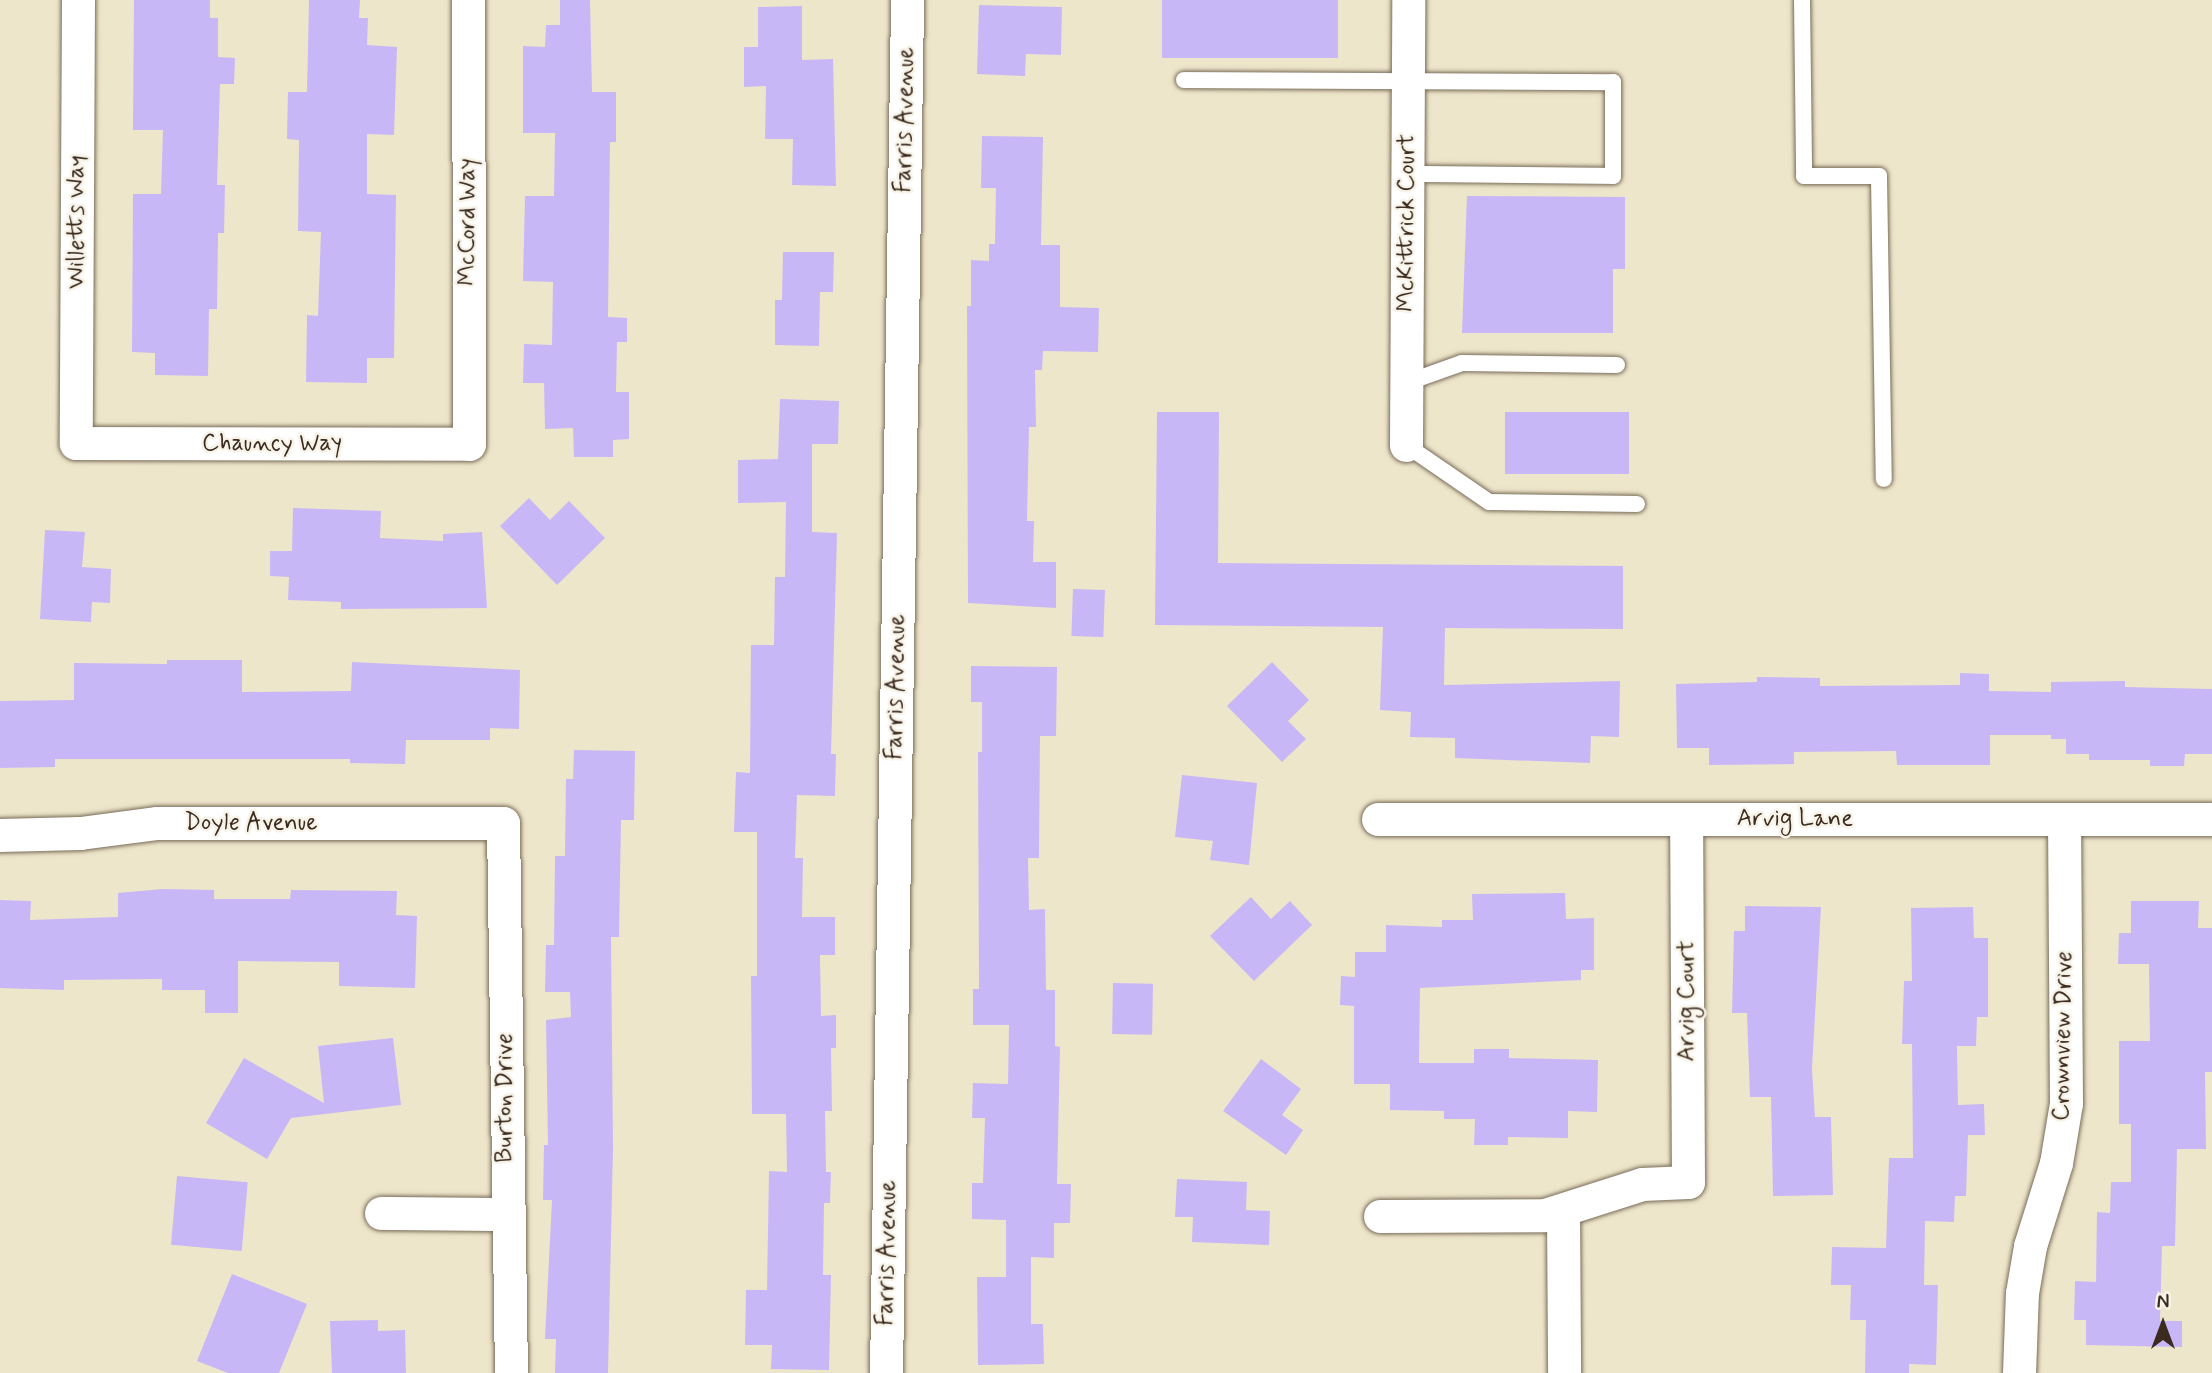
<!DOCTYPE html>
<html>
<head>
<meta charset="utf-8">
<style>
  body { margin:0 }
  #map { position:relative; width:2212px; height:1373px; overflow:hidden; background:#eee6ca; font-family:Mynerve,sans-serif }
  div>[style] { position:absolute }
  [style*='--x'] { left:calc(var(--x)*1px); top:calc(var(--y)*1px); width:calc(var(--w)*1px); rotate:calc(var(--a)*1deg) }
  .building>* { inset:0; background:#c8b7f7; transform-origin:0 0 }
  .roads { filter:drop-shadow(0 0 2px #7a6c5a) drop-shadow(0 0 2px #7a6c5a) }
  .service>* { height:16px; margin:-8px; padding:0 8px; transform-origin:8px; border-radius:8px; background:#fff }
  .minor>* { height:33px; margin:-16.5px; padding:0 16.5px; transform-origin:16.5px; border-radius:16.5px; background:#fff }
  span { translate:-50% -50%; white-space:nowrap; text-align:center; line-height:1.15; -webkit-text-stroke:5px #f7f3e8; paint-order:stroke }
  .street-label { font-size:24px; color:#3b2a1e }
  .north { position:absolute; left:2128px; top:1289px; width:70px; height:70px; -webkit-text-stroke:5px #f7f3e8; paint-order:stroke; rotate:0deg; font-size:19px; font-weight:700; line-height:28px; text-align:center; color:#3b2a1e }
  .north::after { content:''; display:block; margin:auto; width:24px; height:32px; background:#3b2a1e; clip-path:polygon(50% 0,100% 100%,50% 72%,0 100%) }
</style>
</head>
<body>
<div id="map">
  <div class="building">
    <div style="clip-path:polygon(134px 0,210px 0,210px 18px,218px 18px,218px 57px,235px 58px,234px 84px,220px 84px,217px 185px,225px 185px,224px 233px,218px 233px,217px 309px,209px 309px,208px 376px,155px 375px,155px 353px,132px 352px,133px 194px,161px 194px,163px 130px,133px 130px)"></div>
    <div style="clip-path:polygon(309px 0,360px 0,359px 18px,368px 18px,367px 45px,397px 47px,394px 135px,367px 134px,367px 194px,396px 195px,394px 358px,367px 358px,367px 383px,306px 382px,307px 315px,318px 316px,321px 232px,298px 231px,299px 140px,287px 139px,288px 92px,307px 92px)"></div>
    <div style="clip-path:polygon(560px 0,590px 0,592px 92px,616px 92px,616px 142px,610px 142px,608px 317px,627px 318px,627px 342px,617px 342px,616px 392px,629px 392px,629px 439px,613px 440px,613px 457px,574px 457px,573px 428px,545px 429px,544px 383px,523px 383px,524px 344px,552px 345px,553px 282px,523px 281px,525px 196px,554px 196px,555px 133px,523px 133px,523px 46px,545px 47px,546px 25px,560px 25px)"></div>
    <div style="left:1162px;top:0;width:176px;height:58px"></div>
    <div style="clip-path:polygon(979px 5px,1062px 7px,1061px 55px,1026px 54px,1025px 76px,977px 74px)"></div>
    <div style="clip-path:polygon(802px 6px,802px 60px,833px 59px,836px 186px,792px 185px,793px 139px,765px 139px,766px 86px,744px 87px,744px 47px,758px 47px,758px 7px)"></div>
    <div style="clip-path:polygon(982px 136px,1043px 137px,1041px 245px,1060px 245px,1060px 307px,1099px 308px,1098px 352px,1043px 351px,1042px 370px,1035px 370px,1036px 427px,1029px 427px,1027px 521px,1034px 521px,1033px 562px,1056px 562px,1056px 608px,968px 603px,967px 306px,971px 306px,971px 260px,989px 261px,989px 244px,995px 244px,996px 188px,981px 188px)"></div>
    <div style="clip-path:polygon(1467px 196px,1625px 197px,1625px 269px,1613px 269px,1613px 333px,1462px 333px)"></div>
    <div style="clip-path:polygon(783px 252px,834px 252px,833px 292px,820px 292px,819px 346px,775px 345px,775px 300px,782px 300px)"></div>
    <div style="clip-path:polygon(780px 399px,839px 401px,838px 444px,812px 444px,812px 532px,837px 533px,831px 754px,836px 754px,835px 796px,797px 795px,795px 858px,803px 858px,802px 917px,835px 917px,835px 955px,820px 955px,821px 1016px,836px 1015px,836px 1048px,831px 1048px,832px 1111px,825px 1111px,826px 1172px,831px 1172px,830px 1203px,824px 1203px,823px 1275px,831px 1275px,829px 1370px,771px 1369px,772px 1345px,745px 1345px,746px 1290px,767px 1290px,769px 1171px,787px 1172px,786px 1114px,752px 1114px,751px 976px,757px 976px,757px 832px,734px 832px,736px 772px,750px 773px,751px 645px,774px 645px,775px 577px,785px 577px,786px 502px,738px 503px,738px 460px,778px 459px)"></div>
    <div style="clip-path:polygon(1157px 412px,1219px 412px,1218px 563px,1623px 566px,1623px 629px,1445px 628px,1444px 685px,1620px 681px,1619px 737px,1591px 736px,1590px 763px,1455px 758px,1455px 738px,1410px 737px,1411px 712px,1380px 710px,1383px 627px,1155px 625px)"></div>
    <div style="left:1505px;top:412px;width:124px;height:62px"></div>
    <div style="clip-path:polygon(529px 498px,550px 520px,569px 501px,605px 538px,557px 585px,500px 526px)"></div>
    <div style="clip-path:polygon(293px 508px,381px 511px,380px 538px,443px 541px,443px 534px,482px 532px,487px 608px,341px 609px,341px 602px,288px 600px,289px 577px,270px 576px,270px 551px,292px 551px)"></div>
    <div style="clip-path:polygon(45px 530px,85px 532px,82px 567px,111px 569px,110px 603px,92px 602px,91px 622px,40px 619px)"></div>
    <div style="left:1073px;top:589px;width:32px;height:47px;rotate:2deg"></div>
    <div style="clip-path:polygon(167px 660px,242px 660px,242px 692px,351px 691px,352px 662px,520px 670px,519px 729px,490px 728px,490px 740px,406px 740px,405px 764px,350px 763px,350px 759px,55px 759px,55px 767px,0 768px,0 701px,74px 700px,74px 663px,167px 664px)"></div>
    <div style="clip-path:polygon(1272px 662px,1309px 700px,1288px 721px,1306px 739px,1282px 762px,1227px 706px)"></div>
    <div style="clip-path:polygon(971px 666px,1057px 667px,1056px 736px,1040px 736px,1039px 858px,1028px 858px,1029px 910px,1045px 909px,1046px 990px,1055px 990px,1055px 1046px,1060px 1047px,1057px 1184px,1071px 1184px,1070px 1223px,1054px 1223px,1054px 1258px,1031px 1257px,1031px 1324px,1043px 1324px,1044px 1364px,978px 1365px,977px 1277px,1006px 1277px,1006px 1220px,972px 1219px,972px 1183px,983px 1183px,985px 1118px,972px 1118px,973px 1083px,1008px 1084px,1009px 1025px,973px 1025px,973px 989px,979px 989px,978px 752px,982px 752px,982px 702px,971px 702px)"></div>
    <div style="clip-path:polygon(1960px 673px,1989px 674px,1989px 691px,2051px 692px,2051px 682px,2125px 681px,2125px 687px,2212px 689px,2212px 754px,2185px 754px,2184px 766px,2150px 766px,2150px 760px,2089px 760px,2089px 754px,2066px 754px,2066px 739px,2051px 739px,2051px 735px,1990px 735px,1990px 765px,1897px 765px,1896px 751px,1794px 752px,1794px 764px,1709px 765px,1709px 748px,1677px 748px,1676px 684px,1757px 682px,1757px 677px,1820px 678px,1820px 686px,1960px 685px)"></div>
    <div style="clip-path:polygon(574px 750px,635px 751px,634px 820px,621px 820px,619px 937px,611px 937px,613px 1148px,608px 1373px,555px 1373px,556px 1339px,545px 1339px,552px 1200px,543px 1200px,544px 1145px,548px 1145px,546px 1020px,571px 1017px,570px 992px,545px 992px,546px 945px,554px 945px,555px 856px,565px 856px,566px 779px,573px 779px)"></div>
    <div style="clip-path:polygon(1182px 775px,1257px 783px,1249px 865px,1210px 860px,1213px 841px,1175px 837px)"></div>
    <div style="clip-path:polygon(163px 889px,214px 890px,214px 899px,290px 899px,291px 890px,397px 891px,396px 915px,417px 916px,415px 988px,339px 986px,339px 962px,238px 961px,238px 1013px,205px 1013px,205px 990px,162px 990px,162px 979px,64px 980px,64px 990px,0 988px,0 900px,31px 901px,30px 920px,118px 917px,118px 893px)"></div>
    <div style="clip-path:polygon(1565px 893px,1566px 919px,1594px 918px,1594px 970px,1581px 970px,1581px 980px,1420px 988px,1419px 1063px,1474px 1063px,1474px 1049px,1509px 1049px,1509px 1058px,1598px 1060px,1597px 1112px,1568px 1111px,1568px 1138px,1508px 1137px,1508px 1145px,1474px 1145px,1475px 1119px,1444px 1119px,1444px 1111px,1390px 1110px,1390px 1084px,1354px 1084px,1354px 1006px,1340px 1005px,1341px 976px,1355px 977px,1355px 952px,1386px 952px,1386px 925px,1442px 927px,1442px 920px,1473px 920px,1472px 894px)"></div>
    <div style="clip-path:polygon(1251px 897px,1271px 919px,1290px 901px,1312px 925px,1254px 981px,1210px 936px)"></div>
    <div style="clip-path:polygon(2131px 901px,2199px 901px,2198px 928px,2212px 928px,2212px 1072px,2205px 1072px,2206px 1149px,2177px 1149px,2175px 1246px,2162px 1246px,2160px 1321px,2182px 1321px,2182px 1347px,2086px 1345px,2086px 1320px,2074px 1320px,2075px 1281px,2096px 1282px,2097px 1212px,2110px 1213px,2111px 1182px,2131px 1182px,2131px 1124px,2119px 1124px,2119px 1041px,2150px 1041px,2149px 964px,2118px 964px,2119px 933px,2131px 933px)"></div>
    <div style="clip-path:polygon(1745px 906px,1821px 907px,1812px 1069px,1815px 1117px,1831px 1117px,1833px 1195px,1773px 1196px,1771px 1097px,1750px 1097px,1747px 1013px,1732px 1013px,1734px 931px,1745px 931px)"></div>
    <div style="clip-path:polygon(1973px 907px,1974px 938px,1988px 938px,1988px 1017px,1977px 1017px,1976px 1046px,1957px 1046px,1958px 1105px,1984px 1104px,1985px 1135px,1968px 1135px,1966px 1196px,1955px 1196px,1954px 1222px,1925px 1221px,1924px 1285px,1938px 1285px,1936px 1365px,1909px 1364px,1909px 1373px,1865px 1373px,1866px 1320px,1850px 1320px,1851px 1285px,1831px 1285px,1832px 1247px,1886px 1248px,1889px 1158px,1913px 1158px,1912px 1044px,1902px 1044px,1904px 981px,1912px 981px,1911px 908px)"></div>
    <div style="left:1113px;top:983px;width:40px;height:51px;rotate:1deg"></div>
    <div style="clip-path:polygon(393px 1038px,401px 1105px,291px 1118px,267px 1159px,206px 1123px,244px 1058px,324px 1103px,318px 1046px)"></div>
    <div style="clip-path:polygon(1261px 1059px,1301px 1089px,1282px 1115px,1303px 1130px,1286px 1155px,1223px 1111px)"></div>
    <div style="left:177px;top:1176px;width:71px;height:69px;rotate:5deg"></div>
    <div style="clip-path:polygon(1177px 1179px,1247px 1182px,1246px 1210px,1270px 1211px,1269px 1245px,1192px 1242px,1193px 1217px,1175px 1217px)"></div>
    <div style="clip-path:polygon(232px 1274px,307px 1304px,279px 1373px,228px 1373px,197px 1361px)"></div>
    <div style="clip-path:polygon(378px 1320px,378px 1331px,405px 1330px,406px 1373px,332px 1373px,330px 1321px)"></div>
  </div>
  <div class="roads">
    <div class="service">
      <div style="--x:1802;--y:0;--w:176;--a:89.3"></div>
      <div style="--x:1804;--y:176;--w:75;--a:0"></div>
      <div style="--x:1879;--y:176;--w:303;--a:89.1"></div>
      <div style="--x:1184;--y:80;--w:429;--a:0.3"></div>
      <div style="--x:1613;--y:82;--w:94;--a:90"></div>
      <div style="--x:1613;--y:176;--w:206;--a:-179.4"></div>
      <div style="--x:1406;--y:383;--w:59;--a:-19.7"></div>
      <div style="--x:1462;--y:363;--w:155;--a:0.7"></div>
      <div style="--x:1406;--y:445;--w:101;--a:34.5"></div>
      <div style="--x:1489;--y:502;--w:148;--a:0.8"></div>
    </div>
    <div class="minor">
      <div style="--x:78;--y:0;--w:443;--a:90.3"></div>
      <div style="--x:76;--y:443;--w:393;--a:0.1"></div>
      <div style="--x:469;--y:444;--w:444;--a:-90.1"></div>
      <div style="--x:1406;--y:445;--w:445;--a:-89.7"></div>
      <div style="--x:1378;--y:819;--w:834;--a:0"></div>
      <div style="--x:0;--y:835;--w:80;--a:-1.4"></div>
      <div style="--x:80;--y:833;--w:78;--a:-7.4"></div>
      <div style="--x:157;--y:823;--w:346;--a:0"></div>
      <div style="--x:503;--y:823;--w:550;--a:89.17"></div>
      <div style="--x:1563;--y:1212;--w:161;--a:89.6"></div>
      <div style="--x:381;--y:1213;--w:125;--a:0.5"></div>
      <div style="--x:1380;--y:1216;--w:165;--a:-0.3"></div>
      <div style="--x:1545;--y:1215;--w:102;--a:-17.7"></div>
      <div style="--x:1642;--y:1184;--w:46;--a:-2.5"></div>
      <div style="--x:1688;--y:1182;--w:363;--a:-90.3"></div>
      <div style="--x:886;--y:1373;--w:1373;--a:-89.12"></div>
      <div style="--x:2019;--y:1373;--w:80;--a:-87.9"></div>
      <div style="--x:2022;--y:1293;--w:48;--a:-80.3"></div>
      <div style="--x:2030;--y:1246;--w:87;--a:-72.6"></div>
      <div style="--x:2056;--y:1163;--w:61;--a:-80.5"></div>
      <div style="--x:2066;--y:1103;--w:283;--a:-90.4"></div>
    </div>
  </div>
  <div class="street-label">
    <span style="left:905px;top:120px;rotate:-89deg">Farris Avenue</span>
    <span style="left:77px;top:222px;rotate:-90deg">Willetts Way</span>
    <span style="left:468px;top:222px;rotate:-90deg">McCord Way</span>
    <span style="left:1407px;top:223px;rotate:-90deg">McKittrick Court</span>
    <span style="left:272px;top:444px">Chauncy Way</span>
    <span style="left:896px;top:687px;rotate:-89deg">Farris Avenue</span>
    <span style="left:1795px;top:819px">Arvig Lane</span>
    <span style="left:251px;top:823px">Doyle Avenue</span>
    <span style="left:1687px;top:1001px;rotate:-90deg">Arvig Court</span>
    <span style="left:2063px;top:1036px;rotate:-89deg">Crownview Drive</span>
    <span style="left:505px;top:1098px;rotate:-90deg">Burton Drive</span>
    <span style="left:887px;top:1253px;rotate:-89deg">Farris Avenue</span>
  </div>
  <div class="north">N</div>
</div>
</body>
</html>
